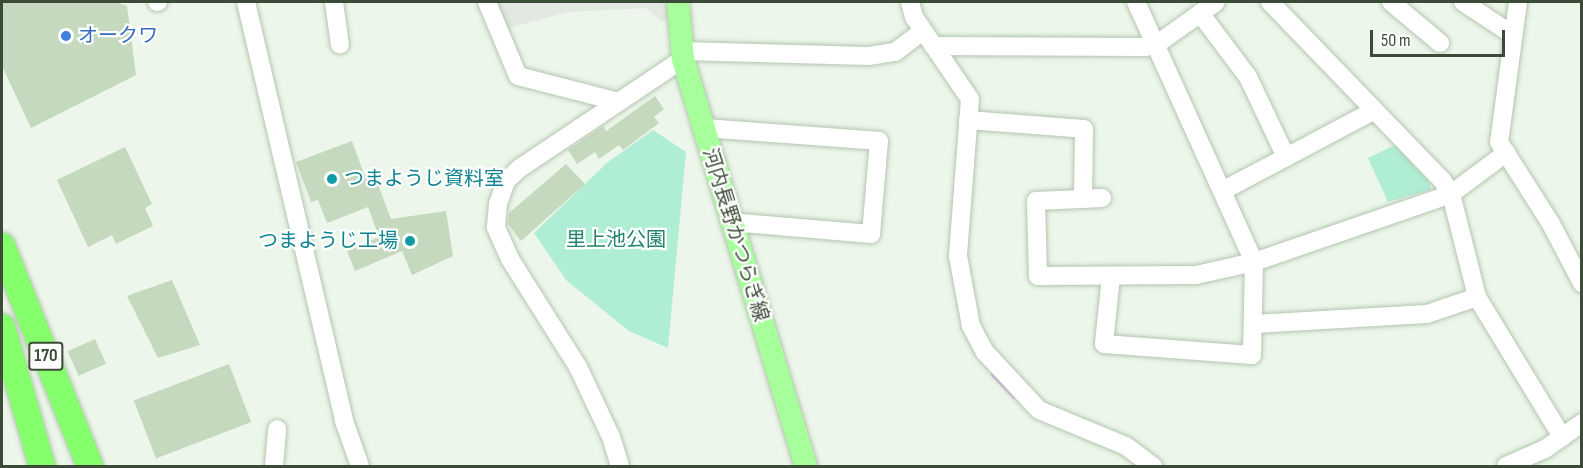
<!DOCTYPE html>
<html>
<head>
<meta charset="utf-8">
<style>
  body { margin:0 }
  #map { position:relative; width:1583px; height:468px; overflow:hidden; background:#ecf6ea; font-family:"Sofia Sans Condensed","Noto Sans JP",sans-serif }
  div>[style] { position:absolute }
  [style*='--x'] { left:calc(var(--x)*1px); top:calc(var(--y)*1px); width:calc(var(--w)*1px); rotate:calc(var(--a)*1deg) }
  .green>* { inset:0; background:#b0edd5 }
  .parking>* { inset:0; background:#e3e8e2 }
  .stream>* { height:5px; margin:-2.5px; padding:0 2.5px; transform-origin:2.5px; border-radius:2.5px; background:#d2a3f7 }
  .building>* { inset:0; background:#c5d9be; transform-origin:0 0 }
  .roads { filter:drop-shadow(0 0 2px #b3c6af) drop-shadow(0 0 2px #b3c6af) }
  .minor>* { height:18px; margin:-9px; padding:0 9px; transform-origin:9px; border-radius:9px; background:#fff }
  .major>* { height:22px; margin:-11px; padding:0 11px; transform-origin:11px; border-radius:11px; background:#a7ff9b }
  .highway>* { height:26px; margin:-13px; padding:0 13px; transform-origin:13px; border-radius:13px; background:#86ff6d }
  .dots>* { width:16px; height:16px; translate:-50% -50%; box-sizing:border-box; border:3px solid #fff; border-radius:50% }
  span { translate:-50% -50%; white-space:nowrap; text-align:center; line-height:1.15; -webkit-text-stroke:4.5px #fff; paint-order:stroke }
  .shield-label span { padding:2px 4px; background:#fff; border:2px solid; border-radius:4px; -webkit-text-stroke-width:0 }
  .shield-label { font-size:18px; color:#3c4b37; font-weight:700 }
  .shop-label { font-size:20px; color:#366cbe }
  .left { translate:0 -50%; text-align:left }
  .culture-label { font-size:20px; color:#0d838f }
  .right { translate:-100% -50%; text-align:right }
  .street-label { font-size:20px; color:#3c4b37 }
  .park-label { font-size:20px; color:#24846f }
  .frame { position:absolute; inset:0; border:3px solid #3c4b37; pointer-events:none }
  .scale { position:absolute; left:1370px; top:30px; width:135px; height:27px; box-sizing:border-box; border:3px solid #3c4b37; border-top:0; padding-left:8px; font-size:18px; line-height:21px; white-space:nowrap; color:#3c4b37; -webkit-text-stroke:4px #fff; paint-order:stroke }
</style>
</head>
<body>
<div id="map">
  <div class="green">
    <div style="clip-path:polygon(653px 130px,686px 152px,668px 348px,629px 331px,566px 280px,534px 233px,608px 162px)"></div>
    <div style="clip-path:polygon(1395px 145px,1430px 183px,1430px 190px,1388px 202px,1368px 158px)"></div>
  </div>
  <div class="parking">
    <div style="clip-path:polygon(493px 2px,672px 2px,673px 19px,663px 21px,645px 8px,567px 12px,506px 29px)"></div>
  </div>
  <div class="stream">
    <div style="--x:993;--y:374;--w:30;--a:46"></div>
  </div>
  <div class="building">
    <div style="clip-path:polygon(2px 2px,115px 2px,127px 6px,136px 75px,31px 128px,2px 66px)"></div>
    <div style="clip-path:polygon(655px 96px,664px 109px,654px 117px,659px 123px,623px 150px,619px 145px,599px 159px,595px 152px,577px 164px,568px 150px,603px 126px,606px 131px)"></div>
    <div style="clip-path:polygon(352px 141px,364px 174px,373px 171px,391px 219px,446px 211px,453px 256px,412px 275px,402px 251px,355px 271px,347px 251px,379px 237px,368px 207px,327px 223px,318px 200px,311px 202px,296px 162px)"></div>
    <div style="clip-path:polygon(125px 147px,152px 204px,145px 208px,153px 226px,116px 244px,112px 235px,88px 247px,57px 180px)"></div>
    <div style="clip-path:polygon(566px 164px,585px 184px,521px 241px,508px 224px,509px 213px)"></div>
    <div style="clip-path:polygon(172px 280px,200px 345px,158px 358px,127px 296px)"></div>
    <div style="left:95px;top:339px;width:27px;height:30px;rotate:66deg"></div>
    <div style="left:229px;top:364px;width:62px;height:102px;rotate:69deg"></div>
  </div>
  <div class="roads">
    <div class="minor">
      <div style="--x:157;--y:2;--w:1;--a:0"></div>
      <div style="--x:246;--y:2;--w:430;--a:76.8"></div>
      <div style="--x:344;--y:421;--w:48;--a:70.4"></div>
      <div style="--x:334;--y:2;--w:43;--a:82.1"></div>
      <div style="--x:487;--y:2;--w:80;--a:67.3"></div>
      <div style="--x:518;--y:76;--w:104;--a:14.4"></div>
      <div style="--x:910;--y:2;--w:16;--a:75"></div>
      <div style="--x:914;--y:17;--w:99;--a:55.7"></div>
      <div style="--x:970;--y:99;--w:157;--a:94.4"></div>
      <div style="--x:958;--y:256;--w:71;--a:79.5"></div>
      <div style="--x:971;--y:326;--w:30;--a:62"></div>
      <div style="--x:985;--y:352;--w:79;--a:47"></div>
      <div style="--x:1039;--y:410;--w:94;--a:22.5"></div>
      <div style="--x:1126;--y:446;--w:34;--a:37"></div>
      <div style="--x:1270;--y:2;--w:248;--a:46"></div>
      <div style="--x:1442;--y:180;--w:17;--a:57"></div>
      <div style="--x:1451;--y:194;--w:106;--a:75.8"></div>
      <div style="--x:1477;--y:297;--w:164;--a:58.7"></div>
      <div style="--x:1391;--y:2;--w:64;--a:39.9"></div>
      <div style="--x:1463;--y:2;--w:60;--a:33.4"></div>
      <div style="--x:1518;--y:2;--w:141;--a:97.7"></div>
      <div style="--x:1499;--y:142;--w:97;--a:57.6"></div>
      <div style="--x:1551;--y:224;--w:67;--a:62.3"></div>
      <div style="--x:1200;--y:13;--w:80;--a:53.1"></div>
      <div style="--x:1248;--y:77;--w:89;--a:64.6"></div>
      <div style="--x:933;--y:46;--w:212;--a:0.3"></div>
      <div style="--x:1145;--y:47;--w:12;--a:-14"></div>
      <div style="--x:1157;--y:44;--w:72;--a:-35.4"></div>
      <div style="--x:682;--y:51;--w:187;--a:1.5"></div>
      <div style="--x:869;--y:56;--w:26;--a:-9"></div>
      <div style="--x:895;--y:52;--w:35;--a:-37"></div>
      <div style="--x:968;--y:120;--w:116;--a:4.4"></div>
      <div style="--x:1084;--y:129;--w:70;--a:90.8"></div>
      <div style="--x:703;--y:128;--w:176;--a:4.2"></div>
      <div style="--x:879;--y:141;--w:93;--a:94.9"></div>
      <div style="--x:871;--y:234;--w:142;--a:-175.1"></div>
      <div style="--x:1224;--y:190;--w:169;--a:-27.9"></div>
      <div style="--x:1102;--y:198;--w:66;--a:177.4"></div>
      <div style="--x:1036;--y:201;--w:75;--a:88.5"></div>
      <div style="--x:1038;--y:276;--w:158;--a:-0.4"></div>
      <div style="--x:1196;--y:275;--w:59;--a:-12.6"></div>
      <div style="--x:1254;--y:262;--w:208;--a:-19"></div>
      <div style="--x:1451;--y:194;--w:69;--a:-36.7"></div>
      <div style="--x:1111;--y:276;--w:68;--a:95.9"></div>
      <div style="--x:1104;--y:344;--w:148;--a:4.3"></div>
      <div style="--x:1252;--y:355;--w:93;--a:-88.8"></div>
      <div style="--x:1254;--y:262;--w:286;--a:-114.4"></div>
      <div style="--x:1254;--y:324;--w:173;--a:-3.3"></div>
      <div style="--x:1427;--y:314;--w:53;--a:-18.8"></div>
      <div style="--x:274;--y:466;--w:37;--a:-85"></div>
      <div style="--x:620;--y:466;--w:30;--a:-107"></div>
      <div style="--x:611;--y:437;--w:77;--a:-115.2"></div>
      <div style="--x:578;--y:367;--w:128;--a:-122.2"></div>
      <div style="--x:510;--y:259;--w:35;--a:-114"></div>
      <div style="--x:496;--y:227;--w:23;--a:-85"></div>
      <div style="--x:498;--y:204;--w:24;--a:-71"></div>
      <div style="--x:506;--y:181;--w:19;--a:-43"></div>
      <div style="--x:520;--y:168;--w:196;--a:-33.8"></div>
      <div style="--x:1506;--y:466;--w:43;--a:-23.6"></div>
      <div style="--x:1545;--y:449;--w:45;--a:-35.1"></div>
    </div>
    <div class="major">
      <div style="--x:678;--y:2;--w:57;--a:85"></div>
      <div style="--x:683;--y:59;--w:425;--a:73.2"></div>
    </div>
    <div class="highway">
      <div style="--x:2;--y:246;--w:237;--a:68.2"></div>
      <div style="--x:2;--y:327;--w:145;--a:73.9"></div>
    </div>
  </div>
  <div class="dots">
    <div style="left:66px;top:36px;background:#3f7fe0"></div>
    <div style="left:332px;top:179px;background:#0f9aa8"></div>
    <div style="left:410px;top:241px;background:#0f9aa8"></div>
  </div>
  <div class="shield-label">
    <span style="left:46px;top:356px">170</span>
  </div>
  <div class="shop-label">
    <span class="left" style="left:78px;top:36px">オークワ</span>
  </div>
  <div class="culture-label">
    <span class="left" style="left:344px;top:179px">つまようじ資料室</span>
    <span class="right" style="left:398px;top:241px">つまようじ工場</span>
  </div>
  <div class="street-label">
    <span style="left:735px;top:235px;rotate:73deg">河内長野かつらぎ線</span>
  </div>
  <div class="park-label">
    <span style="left:616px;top:240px">里上池公園</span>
  </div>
  <div class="frame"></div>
  <div class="scale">50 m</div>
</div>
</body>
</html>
